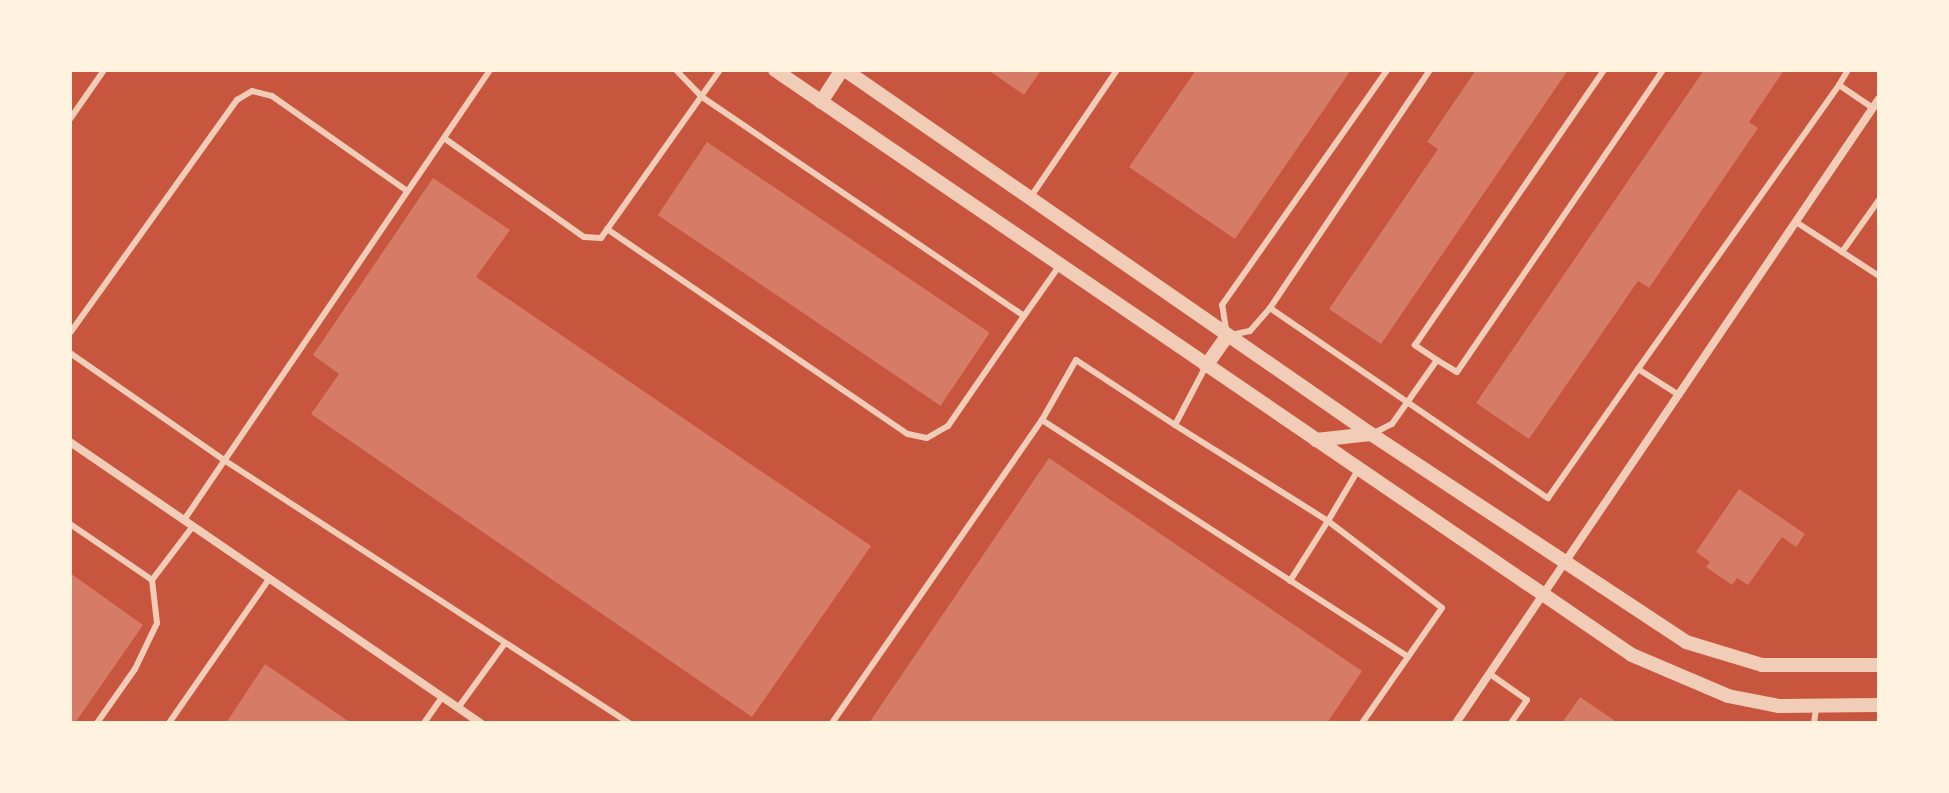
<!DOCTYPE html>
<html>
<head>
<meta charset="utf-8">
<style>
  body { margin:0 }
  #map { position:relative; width:1949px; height:793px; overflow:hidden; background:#c8553d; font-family:"Zilla Slab",serif }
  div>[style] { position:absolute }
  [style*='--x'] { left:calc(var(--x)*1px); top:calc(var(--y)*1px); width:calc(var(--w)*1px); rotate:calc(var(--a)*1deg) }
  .building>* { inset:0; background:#d67c66; transform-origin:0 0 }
  .service>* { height:6px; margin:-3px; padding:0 3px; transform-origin:3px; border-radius:3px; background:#f1ccb7 }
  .minor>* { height:8px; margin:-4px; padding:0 4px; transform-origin:4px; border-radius:4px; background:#f1ccb7 }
  .tertiary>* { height:14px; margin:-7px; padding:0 7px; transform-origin:7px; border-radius:7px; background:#f1ccb7 }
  span { translate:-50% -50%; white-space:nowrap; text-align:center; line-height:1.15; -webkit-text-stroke:7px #fff3e0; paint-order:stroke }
  .frame { position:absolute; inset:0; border:72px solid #fff3e0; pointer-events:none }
</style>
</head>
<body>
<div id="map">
  <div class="building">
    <div style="clip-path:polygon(988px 70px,1041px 70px,1024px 95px)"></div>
    <div style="clip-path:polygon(1196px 70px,1351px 70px,1235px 239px,1129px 167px)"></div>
    <div style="clip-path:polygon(1476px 70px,1568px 70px,1381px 344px,1329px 309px,1438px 149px,1427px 142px)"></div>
    <div style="clip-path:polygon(1704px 70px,1784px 70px,1749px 122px,1758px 128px,1649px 288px,1638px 281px,1529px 439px,1476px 403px)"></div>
    <div style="left:707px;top:142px;width:341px;height:88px;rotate:34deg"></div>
    <div style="clip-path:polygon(433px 178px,510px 230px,476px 277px,871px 546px,752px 717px,311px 414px,339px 374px,313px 355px)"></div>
    <div style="clip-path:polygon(1049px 458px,1362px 671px,1327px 723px,869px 723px)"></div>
    <div style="clip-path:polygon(1739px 489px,1805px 534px,1796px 547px,1782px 537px,1748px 585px,1737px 578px,1732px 585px,1706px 567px,1710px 562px,1696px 552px)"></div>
    <div style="clip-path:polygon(70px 573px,143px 625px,75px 723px,70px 723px)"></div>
    <div style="clip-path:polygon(265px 664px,351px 723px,226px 723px)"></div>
    <div style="clip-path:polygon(1580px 697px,1618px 723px,1562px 723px)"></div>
  </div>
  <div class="service">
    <div style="--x:676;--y:70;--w:37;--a:46"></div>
    <div style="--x:702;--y:97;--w:389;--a:34.2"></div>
    <div style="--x:1024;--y:316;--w:62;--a:-54.8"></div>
    <div style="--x:1848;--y:70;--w:17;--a:121"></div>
    <div style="--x:1839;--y:85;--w:41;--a:34.1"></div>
    <div style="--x:70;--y:119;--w:60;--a:-55.2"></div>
    <div style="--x:444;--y:138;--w:171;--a:35.3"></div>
    <div style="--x:584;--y:237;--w:17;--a:3"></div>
    <div style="--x:601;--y:238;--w:206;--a:-54.7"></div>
    <div style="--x:1030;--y:198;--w:155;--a:-55.8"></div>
    <div style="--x:1796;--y:222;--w:99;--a:33"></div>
    <div style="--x:607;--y:229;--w:364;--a:34.3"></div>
    <div style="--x:908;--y:434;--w:19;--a:12"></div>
    <div style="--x:927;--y:438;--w:24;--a:-30"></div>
    <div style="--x:948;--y:426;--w:134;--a:-55.4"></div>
    <div style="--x:1842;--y:252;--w:64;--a:-54.6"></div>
    <div style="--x:1270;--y:308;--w:337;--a:34.4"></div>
    <div style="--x:1548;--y:498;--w:157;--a:-55.1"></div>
    <div style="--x:1638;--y:369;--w:49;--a:32.4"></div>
    <div style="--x:1226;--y:329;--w:24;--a:-99"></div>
    <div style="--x:1222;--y:305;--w:287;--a:-54.9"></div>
    <div style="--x:70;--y:333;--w:287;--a:-54.4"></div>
    <div style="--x:237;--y:100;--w:17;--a:-31"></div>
    <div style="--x:252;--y:91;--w:21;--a:14"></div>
    <div style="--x:272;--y:96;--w:165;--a:35.1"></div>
    <div style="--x:1231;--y:335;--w:19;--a:-12"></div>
    <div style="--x:1250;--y:331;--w:30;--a:-49"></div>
    <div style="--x:1270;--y:308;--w:287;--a:-56.1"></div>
    <div style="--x:70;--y:353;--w:188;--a:34.8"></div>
    <div style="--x:224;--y:460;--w:483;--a:33"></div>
    <div style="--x:1437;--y:360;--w:23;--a:31"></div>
    <div style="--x:1457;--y:372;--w:366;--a:-55.7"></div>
    <div style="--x:1638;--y:369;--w:348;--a:-54.7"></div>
    <div style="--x:1042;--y:420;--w:436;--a:32.9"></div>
    <div style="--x:1175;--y:425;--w:181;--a:32.1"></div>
    <div style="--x:1328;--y:521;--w:59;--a:-59.5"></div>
    <div style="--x:1374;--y:433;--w:20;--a:-27"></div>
    <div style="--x:1392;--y:424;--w:78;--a:-54.9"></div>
    <div style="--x:1437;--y:360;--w:27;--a:-146"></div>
    <div style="--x:1415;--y:345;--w:334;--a:-55.5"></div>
    <div style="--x:184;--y:520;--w:544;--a:-55.78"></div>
    <div style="--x:70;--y:524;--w:99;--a:34.3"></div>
    <div style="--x:1290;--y:581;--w:71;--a:-57.7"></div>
    <div style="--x:1328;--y:521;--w:143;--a:37.3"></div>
    <div style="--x:1442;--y:608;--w:140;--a:124.8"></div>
    <div style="--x:1490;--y:674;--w:45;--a:35.1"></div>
    <div style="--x:1527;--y:700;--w:28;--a:125"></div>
    <div style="--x:458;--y:708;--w:80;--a:-54.1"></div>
    <div style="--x:97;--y:723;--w:66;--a:-54.9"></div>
    <div style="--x:135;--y:669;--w:51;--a:-64.4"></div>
    <div style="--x:157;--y:623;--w:43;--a:-96.6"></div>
    <div style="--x:152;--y:580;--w:68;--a:-52.8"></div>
    <div style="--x:169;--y:723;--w:175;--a:-55.2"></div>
    <div style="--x:424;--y:723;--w:32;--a:-55"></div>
    <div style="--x:832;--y:723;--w:369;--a:-55.3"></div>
    <div style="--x:1042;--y:420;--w:69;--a:-60.5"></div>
    <div style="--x:1076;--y:360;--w:118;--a:33.3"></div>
    <div style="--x:1175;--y:425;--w:67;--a:-62.3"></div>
    <div style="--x:1814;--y:723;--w:15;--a:-82"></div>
  </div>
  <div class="minor">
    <div style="--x:70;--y:442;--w:498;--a:34.4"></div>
    <div style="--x:1456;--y:723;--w:754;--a:-55.87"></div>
  </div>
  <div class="tertiary">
    <div style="--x:775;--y:70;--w:1038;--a:34.32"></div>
    <div style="--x:1632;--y:655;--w:104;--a:23.1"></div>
    <div style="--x:1728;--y:696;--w:52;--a:11.1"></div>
    <div style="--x:1779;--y:706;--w:100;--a:-0.6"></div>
    <div style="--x:845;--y:70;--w:640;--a:34.68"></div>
    <div style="--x:1371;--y:434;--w:377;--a:33.4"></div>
    <div style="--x:1686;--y:642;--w:79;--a:16.8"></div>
    <div style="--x:1762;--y:665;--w:117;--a:0"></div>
    <div style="--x:821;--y:102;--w:38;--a:-57"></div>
    <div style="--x:1206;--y:366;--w:37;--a:-55"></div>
    <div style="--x:1316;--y:440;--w:55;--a:-6.2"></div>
  </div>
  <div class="frame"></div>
</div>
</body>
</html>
